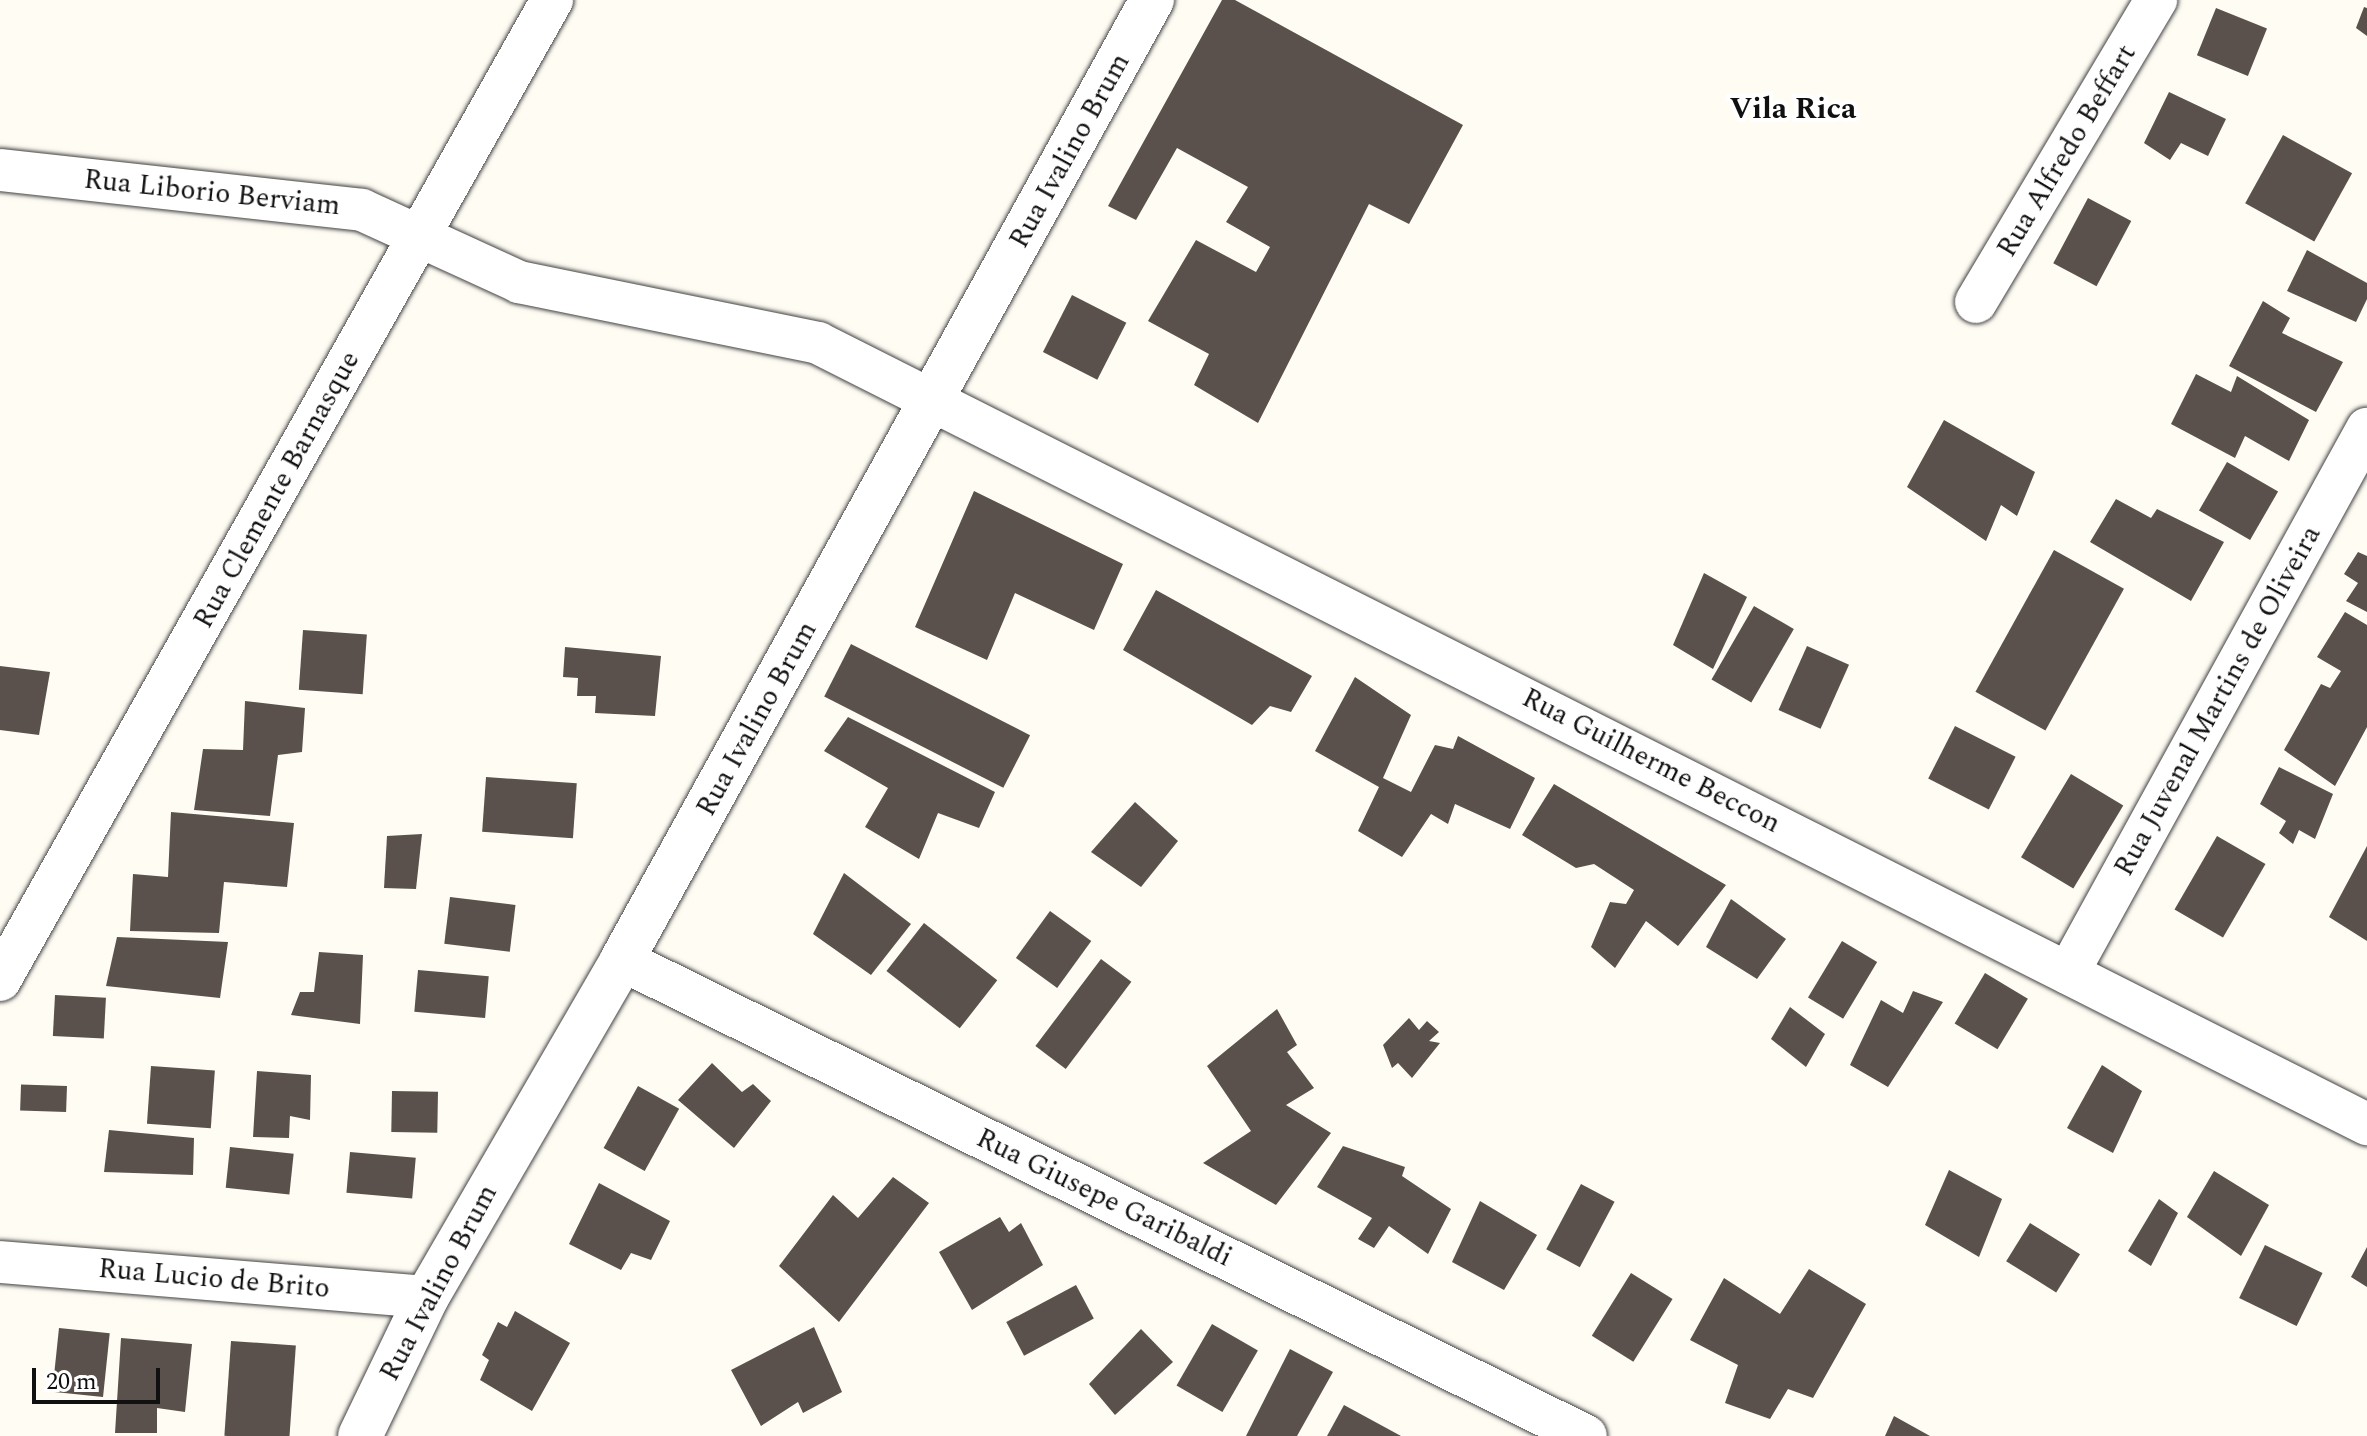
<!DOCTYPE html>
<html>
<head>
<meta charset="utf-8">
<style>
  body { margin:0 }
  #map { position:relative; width:2367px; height:1436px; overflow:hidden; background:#fffcf4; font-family:Spectral,serif }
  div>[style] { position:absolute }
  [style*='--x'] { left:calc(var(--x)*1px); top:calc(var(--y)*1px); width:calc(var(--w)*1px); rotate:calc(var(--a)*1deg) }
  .building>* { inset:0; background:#5a514c; transform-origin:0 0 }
  .roads { filter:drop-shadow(0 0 2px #434343) drop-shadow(0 0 2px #434343) }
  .minor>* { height:42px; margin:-21px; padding:0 21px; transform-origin:21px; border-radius:21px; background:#fff }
  .tertiary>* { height:44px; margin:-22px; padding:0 22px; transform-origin:22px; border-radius:22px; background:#fff }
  span { translate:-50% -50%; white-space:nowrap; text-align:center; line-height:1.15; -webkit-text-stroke:8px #fff; paint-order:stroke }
  .street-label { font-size:28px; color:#101010 }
  .neighbourhood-label { font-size:30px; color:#101010; font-weight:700 }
  .scale { position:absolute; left:32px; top:1368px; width:128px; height:36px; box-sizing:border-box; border:4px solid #101010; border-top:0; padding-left:10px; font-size:24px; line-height:28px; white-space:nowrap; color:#101010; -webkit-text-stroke:6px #fff; paint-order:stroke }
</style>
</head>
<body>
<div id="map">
  <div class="building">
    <div style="clip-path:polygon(1222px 0,1235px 0,1463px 125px,1409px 224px,1369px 204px,1258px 423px,1194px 385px,1209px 354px,1148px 321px,1196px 240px,1256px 272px,1270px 247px,1226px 222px,1248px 187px,1177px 148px,1136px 220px,1108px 206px)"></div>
    <div style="clip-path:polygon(2364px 7px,2367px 8px,2367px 36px,2356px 28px)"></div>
    <div style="left:2216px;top:8px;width:55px;height:51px;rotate:22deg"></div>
    <div style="clip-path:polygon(2169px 92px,2226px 119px,2208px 156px,2181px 143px,2170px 160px,2144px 143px)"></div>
    <div style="left:2283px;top:135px;width:79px;height:78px;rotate:29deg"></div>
    <div style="left:2088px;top:198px;width:49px;height:74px;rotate:28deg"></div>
    <div style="clip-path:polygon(2307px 250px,2367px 283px,2367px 299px,2356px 322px,2287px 291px)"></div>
    <div style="left:1072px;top:295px;width:61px;height:64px;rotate:27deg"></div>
    <div style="clip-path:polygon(2263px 301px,2290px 318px,2282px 333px,2343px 362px,2316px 412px,2229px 366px)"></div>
    <div style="clip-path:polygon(2196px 374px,2231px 392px,2237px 376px,2309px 420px,2289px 461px,2245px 436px,2235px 458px,2171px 424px)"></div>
    <div style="clip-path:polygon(1944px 420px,2035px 472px,2017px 516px,2001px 505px,1986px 541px,1907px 487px)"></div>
    <div style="left:2227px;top:462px;width:59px;height:56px;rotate:30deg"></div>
    <div style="clip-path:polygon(974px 491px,1123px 564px,1094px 630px,1015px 593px,987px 660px,915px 627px)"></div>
    <div style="clip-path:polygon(2116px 499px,2151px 518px,2157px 509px,2224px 542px,2191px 601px,2090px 542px)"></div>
    <div style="left:2054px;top:550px;width:80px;height:162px;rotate:29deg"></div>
    <div style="clip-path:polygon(2358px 552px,2367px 556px,2367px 612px,2346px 601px,2358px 583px,2344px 574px)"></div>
    <div style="clip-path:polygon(1704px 573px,1747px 597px,1713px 669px,1673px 645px)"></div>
    <div style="clip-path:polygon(1156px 590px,1312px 676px,1291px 712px,1270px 706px,1252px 725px,1123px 650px)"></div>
    <div style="left:1754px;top:606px;width:46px;height:85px;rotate:30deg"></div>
    <div style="clip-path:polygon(2345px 612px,2367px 625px,2367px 727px,2335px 786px,2284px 750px,2321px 684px,2330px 688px,2341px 671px,2317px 657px)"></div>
    <div style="left:303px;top:630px;width:64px;height:60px;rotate:4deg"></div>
    <div style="left:851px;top:644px;width:201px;height:59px;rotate:27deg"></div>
    <div style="left:1807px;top:646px;width:46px;height:70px;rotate:24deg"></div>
    <div style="clip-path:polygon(565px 647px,661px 656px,655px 716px,595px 713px,596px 696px,577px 696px,578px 678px,563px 677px)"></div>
    <div style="clip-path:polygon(0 666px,50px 672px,39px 735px,0 730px)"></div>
    <div style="clip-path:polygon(1355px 677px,1411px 715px,1383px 778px,1411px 792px,1435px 745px,1453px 749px,1458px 736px,1535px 778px,1510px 829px,1455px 804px,1448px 824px,1431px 814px,1402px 857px,1358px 831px,1379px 787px,1315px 751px)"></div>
    <div style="clip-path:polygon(245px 701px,305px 708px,302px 752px,278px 755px,270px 816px,194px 810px,203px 749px,243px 750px)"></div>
    <div style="clip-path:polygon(848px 717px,995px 792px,979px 828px,938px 813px,919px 859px,865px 827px,888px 788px,824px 751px)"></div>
    <div style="left:1955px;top:726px;width:68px;height:59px;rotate:27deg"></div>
    <div style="clip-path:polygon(2279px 767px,2333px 794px,2315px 839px,2299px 830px,2293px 844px,2279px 833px,2286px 821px,2260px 804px)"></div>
    <div style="left:2071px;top:774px;width:61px;height:97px;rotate:31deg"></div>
    <div style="left:486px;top:777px;width:91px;height:55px;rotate:4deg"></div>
    <div style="clip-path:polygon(1554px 784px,1726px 885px,1678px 946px,1646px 921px,1615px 968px,1591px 947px,1610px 902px,1626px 904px,1634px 890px,1594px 864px,1576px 868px,1522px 835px)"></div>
    <div style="clip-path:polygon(1135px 802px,1178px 841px,1141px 887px,1091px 852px)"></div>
    <div style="clip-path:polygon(171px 812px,294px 823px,287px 887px,224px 882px,219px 933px,130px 931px,133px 874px,168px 877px)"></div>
    <div style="clip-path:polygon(422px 834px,416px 889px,384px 888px,387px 836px)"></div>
    <div style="left:2217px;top:836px;width:56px;height:85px;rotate:30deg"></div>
    <div style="clip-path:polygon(2367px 846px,2367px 941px,2329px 917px)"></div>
    <div style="clip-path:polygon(844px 873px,911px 924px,871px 975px,813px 934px)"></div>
    <div style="left:450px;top:897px;width:66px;height:47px;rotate:7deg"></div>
    <div style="clip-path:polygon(1731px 899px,1786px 939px,1757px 979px,1706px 947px)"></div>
    <div style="left:1050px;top:911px;width:51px;height:58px;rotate:36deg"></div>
    <div style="left:924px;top:923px;width:93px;height:61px;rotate:38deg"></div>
    <div style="clip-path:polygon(117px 937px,228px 942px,220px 998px,106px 986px)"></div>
    <div style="left:1842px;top:941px;width:41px;height:66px;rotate:31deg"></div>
    <div style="clip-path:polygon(319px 952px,363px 955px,360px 1024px,291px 1015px,300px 992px,314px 992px)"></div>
    <div style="left:1101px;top:959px;width:38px;height:109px;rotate:37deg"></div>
    <div style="left:418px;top:970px;width:71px;height:42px;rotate:5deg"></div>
    <div style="left:1985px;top:973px;width:50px;height:59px;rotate:31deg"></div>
    <div style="clip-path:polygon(1913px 991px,1943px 1002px,1888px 1087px,1850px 1065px,1881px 1000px,1903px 1013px)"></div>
    <div style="left:55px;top:995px;width:51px;height:41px;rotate:3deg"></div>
    <div style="clip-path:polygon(1790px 1007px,1825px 1034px,1806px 1067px,1771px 1039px)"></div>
    <div style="clip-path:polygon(1277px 1009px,1297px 1045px,1287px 1052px,1314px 1088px,1286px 1105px,1331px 1133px,1276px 1205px,1203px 1163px,1251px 1131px,1207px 1066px)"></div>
    <div style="clip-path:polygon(1409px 1018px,1419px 1030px,1427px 1021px,1439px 1032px,1429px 1041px,1440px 1043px,1412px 1078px,1398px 1063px,1392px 1068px,1383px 1045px)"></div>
    <div style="clip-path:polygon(712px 1063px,742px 1092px,753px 1084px,771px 1101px,734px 1148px,678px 1100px)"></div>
    <div style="clip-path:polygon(2102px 1065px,2142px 1091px,2113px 1153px,2067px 1128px)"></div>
    <div style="left:151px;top:1066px;width:64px;height:58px;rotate:4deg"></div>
    <div style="clip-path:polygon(257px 1071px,311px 1075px,310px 1120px,290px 1116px,289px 1138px,253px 1137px)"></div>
    <div style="left:67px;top:1086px;width:26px;height:46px;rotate:92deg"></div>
    <div style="left:638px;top:1086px;width:47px;height:71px;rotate:29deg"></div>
    <div style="left:392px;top:1091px;width:46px;height:41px;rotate:1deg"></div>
    <div style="clip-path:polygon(109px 1130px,194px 1138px,193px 1175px,104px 1172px)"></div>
    <div style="clip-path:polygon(1343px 1146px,1405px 1167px,1402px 1176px,1451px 1209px,1428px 1254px,1389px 1226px,1374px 1248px,1358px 1239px,1372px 1218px,1317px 1187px)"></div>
    <div style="left:230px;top:1147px;width:64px;height:41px;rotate:6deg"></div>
    <div style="left:350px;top:1152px;width:66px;height:41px;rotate:5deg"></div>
    <div style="clip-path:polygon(1949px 1170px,2002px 1199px,1979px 1257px,1925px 1225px)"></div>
    <div style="clip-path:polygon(2214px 1171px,2269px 1205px,2241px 1256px,2187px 1217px)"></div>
    <div style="clip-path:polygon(893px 1177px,929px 1203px,839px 1322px,779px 1266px,833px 1195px,858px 1218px)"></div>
    <div style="clip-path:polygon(599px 1183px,670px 1221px,651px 1260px,631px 1253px,621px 1270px,569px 1244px)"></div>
    <div style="left:1581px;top:1184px;width:38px;height:74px;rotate:28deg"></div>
    <div style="clip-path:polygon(2159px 1199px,2178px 1213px,2151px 1266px,2128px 1251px)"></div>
    <div style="clip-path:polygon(1480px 1201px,1537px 1235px,1504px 1290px,1452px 1262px)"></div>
    <div style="clip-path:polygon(1000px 1217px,1009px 1232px,1021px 1223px,1043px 1265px,972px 1310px,939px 1252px)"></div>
    <div style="left:2030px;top:1223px;width:59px;height:45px;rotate:32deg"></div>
    <div style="left:2265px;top:1245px;width:64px;height:59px;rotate:26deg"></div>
    <div style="clip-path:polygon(2367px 1247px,2367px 1287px,2351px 1277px)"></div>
    <div style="clip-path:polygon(1809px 1269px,1866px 1304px,1813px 1398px,1788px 1389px,1770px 1419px,1725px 1403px,1738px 1365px,1690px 1340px,1724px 1278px,1780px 1314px)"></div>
    <div style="left:1631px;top:1273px;width:49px;height:74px;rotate:32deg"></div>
    <div style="left:1076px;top:1285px;width:38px;height:79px;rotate:62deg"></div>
    <div style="clip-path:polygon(515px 1311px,570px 1343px,532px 1411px,480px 1380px,489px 1360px,482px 1355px,498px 1322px,507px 1327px)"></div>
    <div style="left:1212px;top:1324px;width:53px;height:71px;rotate:30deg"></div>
    <div style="clip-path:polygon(814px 1327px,842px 1392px,803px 1413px,798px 1402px,761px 1426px,731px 1370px)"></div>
    <div style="left:59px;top:1328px;width:51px;height:64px;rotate:6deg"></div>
    <div style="clip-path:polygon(1141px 1329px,1173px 1362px,1115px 1415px,1089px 1384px)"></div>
    <div style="clip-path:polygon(121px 1338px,192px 1344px,185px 1412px,157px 1408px,157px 1433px,115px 1433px)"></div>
    <div style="left:231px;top:1341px;width:65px;height:95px;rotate:4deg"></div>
    <div style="clip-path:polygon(1290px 1349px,1333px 1372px,1297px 1436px,1246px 1436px)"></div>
    <div style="clip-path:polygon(1344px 1405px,1401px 1436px,1327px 1436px)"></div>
    <div style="clip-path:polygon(1894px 1416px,1930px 1436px,1885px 1436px)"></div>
  </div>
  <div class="roads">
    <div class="minor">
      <div style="--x:0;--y:170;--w:364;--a:6.3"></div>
      <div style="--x:362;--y:210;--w:173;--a:24.6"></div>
      <div style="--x:519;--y:282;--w:305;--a:11.5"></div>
      <div style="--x:818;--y:343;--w:1735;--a:26.76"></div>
      <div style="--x:1976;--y:302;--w:352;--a:-59.2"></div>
      <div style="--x:622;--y:960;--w:1075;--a:26.28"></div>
      <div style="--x:2068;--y:973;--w:621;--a:-61.21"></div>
      <div style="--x:0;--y:980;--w:1125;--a:-60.61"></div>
      <div style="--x:0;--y:1262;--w:428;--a:4.7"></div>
    </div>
    <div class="tertiary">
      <div style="--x:360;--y:1436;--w:154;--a:-64.3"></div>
      <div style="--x:427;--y:1297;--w:389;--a:-59.9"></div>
      <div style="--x:622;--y:960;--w:1097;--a:-61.1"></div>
    </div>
  </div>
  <div class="street-label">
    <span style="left:1070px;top:151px;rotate:-61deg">Rua Ivalino Brum</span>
    <span style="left:2067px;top:151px;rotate:-59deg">Rua Alfredo Beffart</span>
    <span style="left:212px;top:193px;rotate:6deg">Rua Liborio Berviam</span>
    <span style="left:277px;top:490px;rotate:-61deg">Rua Clemente Barnasque</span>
    <span style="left:2218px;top:701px;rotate:-61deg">Rua Juvenal Martins de Oliveira</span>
    <span style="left:757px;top:719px;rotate:-61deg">Rua Ivalino Brum</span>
    <span style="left:1651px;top:761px;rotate:27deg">Rua Guilherme Beccon</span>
    <span style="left:1104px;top:1198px;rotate:26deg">Rua Giusepe Garibaldi</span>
    <span style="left:214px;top:1279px;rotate:5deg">Rua Lucio de Brito</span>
    <span style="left:439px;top:1283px;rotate:-62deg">Rua Ivalino Brum</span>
  </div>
  <div class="neighbourhood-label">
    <span style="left:1793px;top:109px">Vila Rica</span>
  </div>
  <div class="scale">20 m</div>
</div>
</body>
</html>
